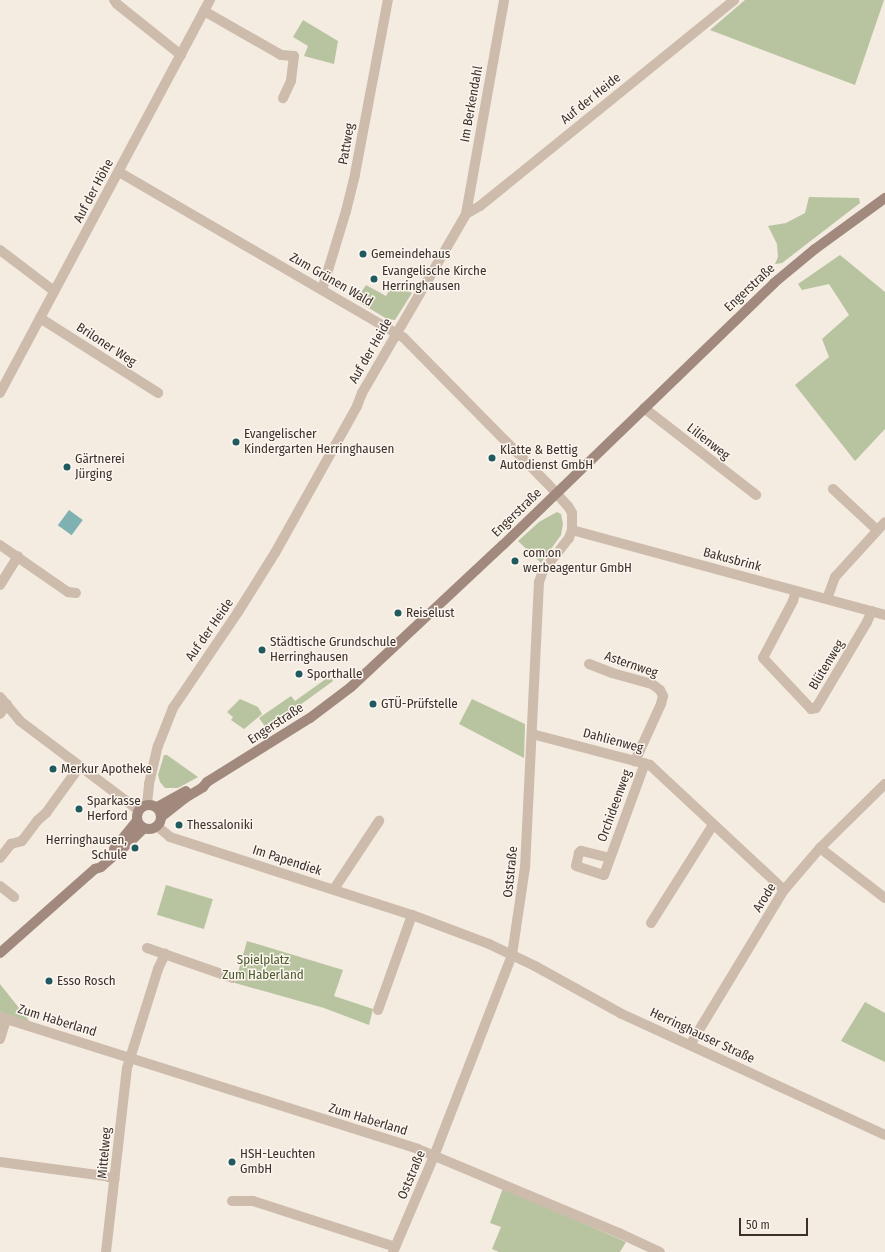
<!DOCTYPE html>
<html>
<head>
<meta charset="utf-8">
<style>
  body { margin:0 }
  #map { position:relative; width:885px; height:1252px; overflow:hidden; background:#f4ebe1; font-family:"Fira Sans Condensed",sans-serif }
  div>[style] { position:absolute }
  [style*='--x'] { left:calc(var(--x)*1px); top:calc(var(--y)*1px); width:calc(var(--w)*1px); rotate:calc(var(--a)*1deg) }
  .green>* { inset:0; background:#b8c4a0; transform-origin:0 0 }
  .water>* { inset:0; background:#7fb0b2; transform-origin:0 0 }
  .minor>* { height:10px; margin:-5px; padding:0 5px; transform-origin:5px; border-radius:5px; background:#cdbbac }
  .secondary>* { height:10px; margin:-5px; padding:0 5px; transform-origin:5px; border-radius:5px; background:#a18a7d }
  .secondary>.ring { margin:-5px; padding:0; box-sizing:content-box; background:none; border:10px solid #a18a7d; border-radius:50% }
  .dots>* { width:11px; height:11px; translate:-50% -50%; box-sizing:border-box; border:2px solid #fbf5ee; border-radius:50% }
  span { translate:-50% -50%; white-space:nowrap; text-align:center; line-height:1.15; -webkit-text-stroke:3px #fbf5ee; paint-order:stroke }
  .street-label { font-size:13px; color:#3b302b }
  .poi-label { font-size:13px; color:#3b302b }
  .left { translate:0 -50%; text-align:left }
  .right { translate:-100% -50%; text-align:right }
  .park-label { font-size:13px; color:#4a5a2e }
  .scale { position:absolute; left:739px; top:1218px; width:69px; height:18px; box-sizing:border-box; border:2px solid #3b302b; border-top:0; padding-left:5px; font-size:12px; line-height:14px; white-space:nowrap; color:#3b302b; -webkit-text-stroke:3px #fbf5ee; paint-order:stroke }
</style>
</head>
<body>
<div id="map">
  <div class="green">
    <div style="clip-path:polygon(745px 0,884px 0,855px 85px,710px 30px)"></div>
    <div style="clip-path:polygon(303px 20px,338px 41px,334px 64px,304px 56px,308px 46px,293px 37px)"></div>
    <div style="clip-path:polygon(809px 197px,859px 198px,860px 203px,782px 263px,775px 264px,778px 257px,777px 244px,768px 226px,786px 223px,805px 213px)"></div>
    <div style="clip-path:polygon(840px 255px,885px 292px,885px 429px,855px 461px,795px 385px,829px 357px,822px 339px,849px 315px,829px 284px,802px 290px,798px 284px)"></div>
    <div style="clip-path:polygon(394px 282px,412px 293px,395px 320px,387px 319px,354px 299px,357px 293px,360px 294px,366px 285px,386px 296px)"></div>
    <div style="clip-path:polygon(557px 512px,561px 514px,563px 524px,561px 535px,541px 563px,518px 541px,539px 522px)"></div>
    <div style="clip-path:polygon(330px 676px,333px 681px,267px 729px,259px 718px,291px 696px,295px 701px)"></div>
    <div style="clip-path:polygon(240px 699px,258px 707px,262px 714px,244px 729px,231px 720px,233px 717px,227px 712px)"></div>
    <div style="clip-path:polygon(472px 699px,525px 724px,524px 758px,459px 724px)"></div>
    <div style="clip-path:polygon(164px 755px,167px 755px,198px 777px,178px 788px,165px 788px,160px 782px,158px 775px)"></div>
    <div style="left:166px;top:885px;width:49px;height:31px;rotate:17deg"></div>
    <div style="clip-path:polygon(247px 941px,343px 970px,334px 996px,373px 1009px,369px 1025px,324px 1008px,235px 983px)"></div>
    <div style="clip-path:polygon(0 984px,30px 1022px,0 1012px)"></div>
    <div style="clip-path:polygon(865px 1002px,885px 1013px,885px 1062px,841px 1041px)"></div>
    <div style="clip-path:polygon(503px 1188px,626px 1242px,620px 1252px,499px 1252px,492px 1249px,501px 1227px,490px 1223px)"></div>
  </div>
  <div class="water">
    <div style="left:69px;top:510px;width:17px;height:19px;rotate:36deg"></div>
  </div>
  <div class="minor">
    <div style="--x:114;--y:0;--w:5;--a:53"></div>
    <div style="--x:117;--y:4;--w:82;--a:38.6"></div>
    <div style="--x:204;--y:11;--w:89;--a:29.7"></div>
    <div style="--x:281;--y:55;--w:13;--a:4"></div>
    <div style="--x:294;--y:56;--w:25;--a:97"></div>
    <div style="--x:291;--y:81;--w:19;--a:115"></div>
    <div style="--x:119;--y:172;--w:328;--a:30.2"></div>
    <div style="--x:403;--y:337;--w:206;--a:45.4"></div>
    <div style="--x:548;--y:484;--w:30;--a:48"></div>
    <div style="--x:568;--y:506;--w:8;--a:60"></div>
    <div style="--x:572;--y:513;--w:17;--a:90"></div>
    <div style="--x:572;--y:530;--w:9;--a:111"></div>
    <div style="--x:569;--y:538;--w:42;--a:128.2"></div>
    <div style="--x:543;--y:571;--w:12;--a:110"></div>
    <div style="--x:539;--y:582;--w:285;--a:92.8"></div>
    <div style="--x:525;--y:867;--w:89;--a:98.4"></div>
    <div style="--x:512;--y:955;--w:216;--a:111.2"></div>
    <div style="--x:434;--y:1156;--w:104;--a:113.1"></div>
    <div style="--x:466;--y:214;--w:217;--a:-79.9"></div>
    <div style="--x:0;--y:250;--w:68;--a:37.2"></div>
    <div style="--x:322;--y:290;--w:83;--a:-73.1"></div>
    <div style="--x:346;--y:211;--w:38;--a:-76"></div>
    <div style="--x:355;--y:174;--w:177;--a:-79.3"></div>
    <div style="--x:40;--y:318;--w:140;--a:32.4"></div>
    <div style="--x:0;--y:393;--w:446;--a:-61.9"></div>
    <div style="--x:644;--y:408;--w:142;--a:37.8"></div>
    <div style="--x:833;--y:489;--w:60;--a:43"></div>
    <div style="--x:572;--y:530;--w:324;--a:15.2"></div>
    <div style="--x:0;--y:545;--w:83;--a:34.7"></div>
    <div style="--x:68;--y:592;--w:8;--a:7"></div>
    <div style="--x:0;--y:585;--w:34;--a:-58"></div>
    <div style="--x:796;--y:591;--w:10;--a:107"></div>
    <div style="--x:793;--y:601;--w:64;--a:117.8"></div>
    <div style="--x:763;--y:658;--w:70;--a:46.7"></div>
    <div style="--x:811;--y:709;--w:5;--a:-11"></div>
    <div style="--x:816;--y:708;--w:100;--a:-59.3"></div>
    <div style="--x:867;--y:622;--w:12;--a:-66"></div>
    <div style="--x:827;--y:599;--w:23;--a:-70"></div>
    <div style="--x:835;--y:577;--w:74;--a:-47.7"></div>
    <div style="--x:589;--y:664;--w:25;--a:21"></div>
    <div style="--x:612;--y:673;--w:41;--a:15.4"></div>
    <div style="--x:652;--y:684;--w:10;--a:37"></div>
    <div style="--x:660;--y:690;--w:7;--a:63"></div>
    <div style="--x:663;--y:696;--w:8;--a:104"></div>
    <div style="--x:661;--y:704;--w:63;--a:114.5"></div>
    <div style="--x:0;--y:697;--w:31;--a:50"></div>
    <div style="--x:20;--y:721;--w:148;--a:37"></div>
    <div style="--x:0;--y:714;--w:12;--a:-55"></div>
    <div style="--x:532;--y:734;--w:122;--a:14.7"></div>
    <div style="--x:650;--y:765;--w:183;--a:43"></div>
    <div style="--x:147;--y:804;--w:20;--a:-84"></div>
    <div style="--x:149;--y:784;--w:39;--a:-77"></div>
    <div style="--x:158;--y:746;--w:41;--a:-68.5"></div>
    <div style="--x:173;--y:708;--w:116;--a:-55.9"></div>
    <div style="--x:238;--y:612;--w:70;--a:-57.9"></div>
    <div style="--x:275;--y:553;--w:168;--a:-60.8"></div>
    <div style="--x:357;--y:406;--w:14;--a:-69"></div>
    <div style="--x:362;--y:393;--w:207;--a:-59.8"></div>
    <div style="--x:466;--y:214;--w:16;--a:-30"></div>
    <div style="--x:480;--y:206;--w:327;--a:-39"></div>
    <div style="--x:157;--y:826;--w:17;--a:40"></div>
    <div style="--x:170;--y:837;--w:254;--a:17.9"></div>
    <div style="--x:412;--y:915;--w:82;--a:20.6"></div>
    <div style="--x:489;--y:944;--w:51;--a:25.6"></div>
    <div style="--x:535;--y:966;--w:99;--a:28.9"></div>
    <div style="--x:622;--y:1014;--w:289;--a:24.7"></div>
    <div style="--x:820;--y:848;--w:82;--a:37.6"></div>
    <div style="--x:0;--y:858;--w:18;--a:-52"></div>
    <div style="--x:11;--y:844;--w:11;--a:-15"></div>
    <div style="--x:22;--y:841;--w:26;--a:-53"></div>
    <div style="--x:38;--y:820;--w:11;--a:-41"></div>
    <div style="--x:46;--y:813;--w:58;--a:-54.1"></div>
    <div style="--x:610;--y:858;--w:30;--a:-166"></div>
    <div style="--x:581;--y:851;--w:3;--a:135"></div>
    <div style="--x:579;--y:853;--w:13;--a:103"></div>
    <div style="--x:576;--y:866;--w:29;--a:18"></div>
    <div style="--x:604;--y:875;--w:119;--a:-69.9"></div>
    <div style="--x:0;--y:886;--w:18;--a:38"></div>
    <div style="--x:334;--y:889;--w:82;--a:-56.5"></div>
    <div style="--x:651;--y:923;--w:116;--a:-57.7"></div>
    <div style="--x:147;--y:948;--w:91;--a:19.2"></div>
    <div style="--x:378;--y:1010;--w:101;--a:-70.3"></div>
    <div style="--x:0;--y:1017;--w:438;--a:17.5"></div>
    <div style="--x:418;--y:1149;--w:218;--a:22.7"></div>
    <div style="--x:619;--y:1233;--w:45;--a:24.9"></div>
    <div style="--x:0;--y:1039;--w:21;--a:-73"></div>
    <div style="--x:690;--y:1045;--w:181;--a:-58.8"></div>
    <div style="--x:784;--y:890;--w:55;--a:-49.4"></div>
    <div style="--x:820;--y:848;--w:91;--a:-44.6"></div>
    <div style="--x:0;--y:1162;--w:106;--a:7.6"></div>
    <div style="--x:105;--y:1176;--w:10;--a:17"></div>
    <div style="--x:232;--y:1201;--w:21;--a:0"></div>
    <div style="--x:253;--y:1201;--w:149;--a:17.9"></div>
    <div style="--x:106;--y:1252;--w:185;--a:-83.5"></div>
    <div style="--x:127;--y:1068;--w:104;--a:-72.6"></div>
    <div style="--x:158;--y:969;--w:17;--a:-65"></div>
  </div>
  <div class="secondary">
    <div class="ring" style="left:137px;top:805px;width:14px;height:14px"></div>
    <div style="--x:157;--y:807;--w:33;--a:-29"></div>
    <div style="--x:161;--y:817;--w:31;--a:-38"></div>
    <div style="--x:185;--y:798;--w:21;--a:-31"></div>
    <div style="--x:203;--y:787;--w:6;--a:-51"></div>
    <div style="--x:207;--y:782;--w:121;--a:-31.9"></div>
    <div style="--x:310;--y:718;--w:51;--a:-37.1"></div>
    <div style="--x:351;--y:687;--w:208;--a:-43.1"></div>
    <div style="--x:503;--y:545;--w:377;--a:-44"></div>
    <div style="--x:774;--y:283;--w:53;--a:-39.7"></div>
    <div style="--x:815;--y:249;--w:87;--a:-36.1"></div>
    <div style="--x:114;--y:849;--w:36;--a:-51"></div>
    <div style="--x:0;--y:953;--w:127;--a:-41.5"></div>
    <div style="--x:95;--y:869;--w:6;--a:-18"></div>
    <div style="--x:101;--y:867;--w:37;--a:-41"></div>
    <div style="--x:129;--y:843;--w:21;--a:-45"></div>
  </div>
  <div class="dots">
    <div style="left:363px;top:254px;background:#1f5a5e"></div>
    <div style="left:374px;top:279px;background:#1f5a5e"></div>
    <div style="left:236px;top:442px;background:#1f5a5e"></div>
    <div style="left:492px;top:458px;background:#1f5a5e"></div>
    <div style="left:67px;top:467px;background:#1f5a5e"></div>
    <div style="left:515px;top:561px;background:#1f5a5e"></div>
    <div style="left:398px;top:613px;background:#1f5a5e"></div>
    <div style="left:262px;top:650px;background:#1f5a5e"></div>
    <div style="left:299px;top:674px;background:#1f5a5e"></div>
    <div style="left:373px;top:704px;background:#1f5a5e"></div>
    <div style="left:53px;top:769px;background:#1f5a5e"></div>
    <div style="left:79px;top:809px;background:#1f5a5e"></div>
    <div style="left:179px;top:825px;background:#1f5a5e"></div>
    <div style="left:135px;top:848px;background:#1f5a5e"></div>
    <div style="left:49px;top:981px;background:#1f5a5e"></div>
    <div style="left:232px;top:1162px;background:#1f5a5e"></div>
  </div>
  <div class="street-label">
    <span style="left:591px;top:99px;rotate:-39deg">Auf der Heide</span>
    <span style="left:472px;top:104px;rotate:-80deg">Im Berkendahl</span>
    <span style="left:347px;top:144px;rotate:-80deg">Pattweg</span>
    <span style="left:94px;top:191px;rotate:-62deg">Auf der Höhe</span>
    <span style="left:331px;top:280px;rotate:30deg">Zum Grünen Wald</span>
    <span style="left:750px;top:288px;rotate:-43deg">Engerstraße</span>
    <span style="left:106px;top:345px;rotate:33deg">Briloner Weg</span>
    <span style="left:371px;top:351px;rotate:-60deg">Auf der Heide</span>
    <span style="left:708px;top:442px;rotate:38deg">Lilienweg</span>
    <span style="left:517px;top:513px;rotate:-44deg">Engerstraße</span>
    <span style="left:732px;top:560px;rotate:15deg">Bakusbrink</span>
    <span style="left:210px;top:630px;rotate:-55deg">Auf der Heide</span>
    <span style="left:631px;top:665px;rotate:19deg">Asternweg</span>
    <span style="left:827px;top:665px;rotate:-59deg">Blütenweg</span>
    <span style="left:276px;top:724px;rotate:-33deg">Engerstraße</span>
    <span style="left:613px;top:741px;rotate:15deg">Dahlienweg</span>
    <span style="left:615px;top:806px;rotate:-70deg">Orchideenweg</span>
    <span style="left:287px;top:861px;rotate:18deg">Im Papendiek</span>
    <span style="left:511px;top:872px;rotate:-84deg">Oststraße</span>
    <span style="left:765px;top:898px;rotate:-58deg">Arode</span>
    <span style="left:57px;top:1021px;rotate:17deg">Zum Haberland</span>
    <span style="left:702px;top:1036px;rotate:25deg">Herringhauser Straße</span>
    <span style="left:368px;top:1120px;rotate:17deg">Zum Haberland</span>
    <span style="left:105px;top:1153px;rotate:-85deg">Mittelweg</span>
    <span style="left:412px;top:1175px;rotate:-67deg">Oststraße</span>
  </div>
  <div class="poi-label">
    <span class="left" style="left:371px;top:254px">Gemeindehaus</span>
    <span class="left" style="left:382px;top:279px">Evangelische Kirche<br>Herringhausen</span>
    <span class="left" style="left:244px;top:442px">Evangelischer<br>Kindergarten Herringhausen</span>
    <span class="left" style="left:500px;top:458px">Klatte &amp; Bettig<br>Autodienst GmbH</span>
    <span class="left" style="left:75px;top:467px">Gärtnerei<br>Jürging</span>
    <span class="left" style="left:523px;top:561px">com.on<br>werbeagentur GmbH</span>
    <span class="left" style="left:406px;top:613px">Reiselust</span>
    <span class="left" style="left:270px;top:650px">Städtische Grundschule<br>Herringhausen</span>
    <span class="left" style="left:307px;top:674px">Sporthalle</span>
    <span class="left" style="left:381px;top:704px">GTÜ-Prüfstelle</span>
    <span class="left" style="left:61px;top:769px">Merkur Apotheke</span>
    <span class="left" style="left:87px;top:809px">Sparkasse<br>Herford</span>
    <span class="left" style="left:187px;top:825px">Thessaloniki</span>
    <span class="right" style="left:127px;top:848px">Herringhausen,<br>Schule</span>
    <span class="left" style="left:57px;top:981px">Esso Rosch</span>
    <span class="left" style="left:240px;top:1162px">HSH-Leuchten<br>GmbH</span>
  </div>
  <div class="park-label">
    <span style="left:263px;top:968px">Spielplatz<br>Zum Haberland</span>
  </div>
  <div class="scale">50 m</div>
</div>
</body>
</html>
